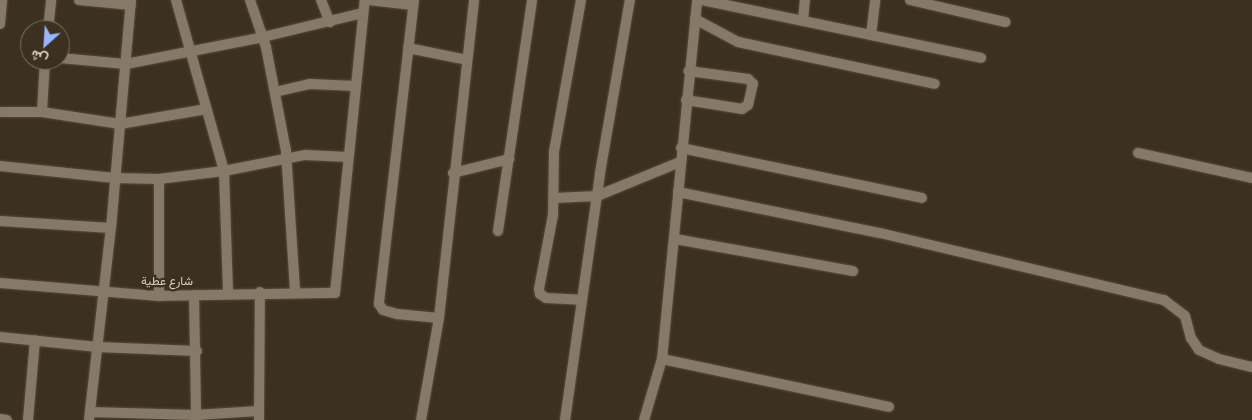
<!DOCTYPE html>
<html>
<head>
<meta charset="utf-8">
<style>
  body { margin:0 }
  #map { position:relative; width:1252px; height:420px; overflow:hidden; background:#3c3121; font-family:"Archivo Narrow",Vazirmatn,sans-serif }
  div>[style] { position:absolute }
  [style*='--x'] { left:calc(var(--x)*1px); top:calc(var(--y)*1px); width:calc(var(--w)*1px); rotate:calc(var(--a)*1deg) }
  .roads { filter:drop-shadow(0 0 1px #564c3e) drop-shadow(0 0 1px #564c3e) }
  .minor>* { height:10px; margin:-5px; padding:0 5px; transform-origin:5px; border-radius:5px; background:#867967 }
  span { translate:-50% -50%; white-space:nowrap; text-align:center; line-height:1.15; -webkit-text-stroke:4.5px #3c3121; paint-order:stroke }
  .street-label { font-size:12px; color:#d8d0c7 }
  .north { position:absolute; left:20px; top:20px; width:50px; height:50px; box-sizing:border-box; background:#3c3121; border:1px solid #7a7163; border-radius:50%; rotate:206deg; font-size:14px; font-weight:700; line-height:20px; text-align:center; color:#d8d0c7 }
  .north::after { content:''; display:block; margin:auto; width:18px; height:22px; background:#98b5fd; clip-path:polygon(50% 0,100% 100%,50% 72%,0 100%) }
</style>
</head>
<body>
<div id="map">
  <div class="roads">
    <div class="minor">
      <div style="--x:79;--y:0;--w:52;--a:5.5"></div>
      <div style="--x:176;--y:0;--w:178;--a:74.3"></div>
      <div style="--x:224;--y:171;--w:122;--a:88.1"></div>
      <div style="--x:250;--y:0;--w:50;--a:71.2"></div>
      <div style="--x:266;--y:47;--w:106;--a:79.1"></div>
      <div style="--x:286;--y:151;--w:141;--a:86.3"></div>
      <div style="--x:321;--y:0;--w:24;--a:68"></div>
      <div style="--x:368;--y:0;--w:45;--a:6.3"></div>
      <div style="--x:414;--y:0;--w:306;--a:96.6"></div>
      <div style="--x:379;--y:304;--w:7;--a:56"></div>
      <div style="--x:383;--y:310;--w:15;--a:16"></div>
      <div style="--x:397;--y:314;--w:42;--a:5.4"></div>
      <div style="--x:439;--y:318;--w:320;--a:-83.7"></div>
      <div style="--x:581;--y:0;--w:154;--a:100.1"></div>
      <div style="--x:554;--y:152;--w:63;--a:90.9"></div>
      <div style="--x:553;--y:215;--w:75;--a:100.7"></div>
      <div style="--x:539;--y:289;--w:5;--a:79"></div>
      <div style="--x:540;--y:294;--w:7;--a:34"></div>
      <div style="--x:546;--y:298;--w:35;--a:3"></div>
      <div style="--x:702;--y:0;--w:285;--a:11.7"></div>
      <div style="--x:910;--y:0;--w:98;--a:13"></div>
      <div style="--x:695;--y:19;--w:49;--a:28.1"></div>
      <div style="--x:738;--y:42;--w:201;--a:12"></div>
      <div style="--x:803;--y:21;--w:21;--a:-85"></div>
      <div style="--x:0;--y:24;--w:24;--a:-85"></div>
      <div style="--x:48;--y:30;--w:30;--a:-84"></div>
      <div style="--x:871;--y:35;--w:35;--a:-83"></div>
      <div style="--x:408;--y:48;--w:60;--a:11.5"></div>
      <div style="--x:60;--y:58;--w:66;--a:5.2"></div>
      <div style="--x:126;--y:64;--w:140;--a:-11.1"></div>
      <div style="--x:263;--y:37;--w:103;--a:-13.5"></div>
      <div style="--x:45;--y:60;--w:52;--a:93.3"></div>
      <div style="--x:42;--y:112;--w:79;--a:8.7"></div>
      <div style="--x:120;--y:124;--w:88;--a:-9.8"></div>
      <div style="--x:275;--y:92;--w:36;--a:-13"></div>
      <div style="--x:310;--y:84;--w:45;--a:2.5"></div>
      <div style="--x:686;--y:100;--w:57;--a:9.1"></div>
      <div style="--x:742;--y:109;--w:7;--a:-34"></div>
      <div style="--x:748;--y:105;--w:22;--a:-77"></div>
      <div style="--x:753;--y:84;--w:7;--a:-135"></div>
      <div style="--x:748;--y:79;--w:60;--a:-172.3"></div>
      <div style="--x:0;--y:112;--w:42;--a:0"></div>
      <div style="--x:681;--y:148;--w:246;--a:11.7"></div>
      <div style="--x:1138;--y:153;--w:117;--a:12.4"></div>
      <div style="--x:0;--y:166;--w:115;--a:6"></div>
      <div style="--x:114;--y:178;--w:45;--a:1.3"></div>
      <div style="--x:159;--y:179;--w:65;--a:-7"></div>
      <div style="--x:224;--y:171;--w:83;--a:-11.2"></div>
      <div style="--x:305;--y:155;--w:43;--a:2.7"></div>
      <div style="--x:453;--y:173;--w:58;--a:-14"></div>
      <div style="--x:159;--y:179;--w:117;--a:90"></div>
      <div style="--x:678;--y:192;--w:206;--a:11.5"></div>
      <div style="--x:880;--y:233;--w:292;--a:13.3"></div>
      <div style="--x:1164;--y:300;--w:26;--a:37"></div>
      <div style="--x:1185;--y:316;--w:23;--a:75"></div>
      <div style="--x:1191;--y:338;--w:14;--a:56"></div>
      <div style="--x:1199;--y:350;--w:22;--a:24"></div>
      <div style="--x:1219;--y:359;--w:34;--a:14"></div>
      <div style="--x:555;--y:198;--w:42;--a:-2.7"></div>
      <div style="--x:597;--y:196;--w:90;--a:-22.3"></div>
      <div style="--x:0;--y:221;--w:111;--a:3.6"></div>
      <div style="--x:498;--y:231;--w:233;--a:-81.6"></div>
      <div style="--x:675;--y:239;--w:181;--a:10.2"></div>
      <div style="--x:0;--y:283;--w:160;--a:4.7"></div>
      <div style="--x:159;--y:296;--w:176;--a:-1"></div>
      <div style="--x:335;--y:293;--w:295;--a:-84.2"></div>
      <div style="--x:194;--y:295;--w:120;--a:89"></div>
      <div style="--x:196;--y:415;--w:62;--a:-3.7"></div>
      <div style="--x:0;--y:337;--w:98;--a:5.9"></div>
      <div style="--x:97;--y:347;--w:100;--a:2.3"></div>
      <div style="--x:662;--y:359;--w:232;--a:11.9"></div>
      <div style="--x:90;--y:412;--w:106;--a:1.6"></div>
      <div style="--x:196;--y:415;--w:5;--a:90"></div>
      <div style="--x:0;--y:419;--w:7;--a:8"></div>
      <div style="--x:28;--y:420;--w:80;--a:-85"></div>
      <div style="--x:89;--y:420;--w:193;--a:-83.5"></div>
      <div style="--x:111;--y:228;--w:229;--a:-85"></div>
      <div style="--x:259;--y:420;--w:128;--a:-89.6"></div>
      <div style="--x:421;--y:420;--w:104;--a:-80"></div>
      <div style="--x:565;--y:420;--w:249;--a:-81.9"></div>
      <div style="--x:600;--y:173;--w:176;--a:-80.2"></div>
      <div style="--x:644;--y:420;--w:64;--a:-73.6"></div>
      <div style="--x:662;--y:359;--w:361;--a:-84.4"></div>
    </div>
  </div>
  <div class="street-label">
    <span style="left:167px;top:282px">شارع عطية</span>
  </div>
  <div class="north">ش</div>
</div>
</body>
</html>
